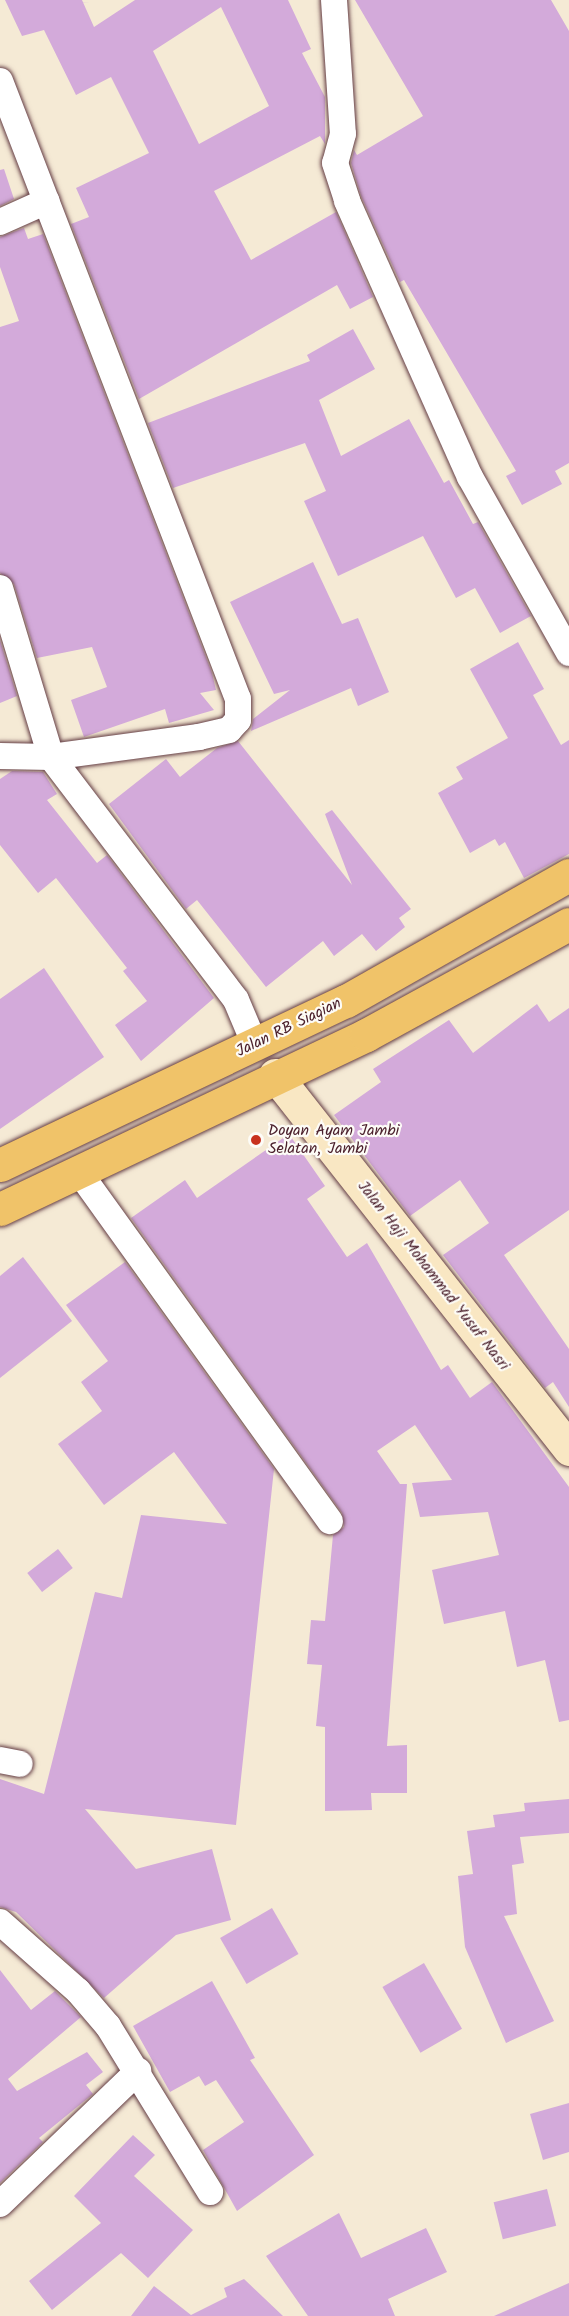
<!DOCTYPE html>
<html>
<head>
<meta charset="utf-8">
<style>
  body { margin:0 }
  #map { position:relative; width:569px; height:2316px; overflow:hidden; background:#f5ead5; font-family:Kalam,sans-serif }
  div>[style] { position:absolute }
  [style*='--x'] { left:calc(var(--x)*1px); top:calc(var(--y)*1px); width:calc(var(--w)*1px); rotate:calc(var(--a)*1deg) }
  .building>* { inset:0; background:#d3aada; transform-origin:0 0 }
  .roads { filter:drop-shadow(0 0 2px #643d44) drop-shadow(0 0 2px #643d44) }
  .street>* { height:26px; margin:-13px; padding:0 13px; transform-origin:13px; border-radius:13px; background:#fff }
  .secondary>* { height:33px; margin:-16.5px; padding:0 16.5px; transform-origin:16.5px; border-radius:16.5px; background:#f9e7c3 }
  .highway>* { height:33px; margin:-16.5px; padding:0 16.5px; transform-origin:16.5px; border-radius:16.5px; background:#f0c369 }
  .dots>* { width:16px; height:16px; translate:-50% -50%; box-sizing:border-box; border:3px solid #fdfcf7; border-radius:50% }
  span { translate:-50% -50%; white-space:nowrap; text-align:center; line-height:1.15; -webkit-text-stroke:4.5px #fdfcf7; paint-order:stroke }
  .street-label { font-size:16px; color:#4a1f2b }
  .poi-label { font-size:16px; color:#4a1f2b }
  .left { translate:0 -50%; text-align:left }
</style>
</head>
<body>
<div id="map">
  <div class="building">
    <div style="clip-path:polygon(evenodd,5px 0,82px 0,94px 27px,135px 0,288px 0,311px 49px,302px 53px,325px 97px,325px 144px,320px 136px,214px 191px,251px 260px,336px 212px,373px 297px,350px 309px,337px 285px,139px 399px,71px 224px,89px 217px,76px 188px,149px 153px,111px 77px,76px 95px,44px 30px,22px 36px,5px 0,221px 7px,269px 106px,199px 144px,153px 51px,221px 7px)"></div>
    <div style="clip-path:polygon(355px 0,551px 0,569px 31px,569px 463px,555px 471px,562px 484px,522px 505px,506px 476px,516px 471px,404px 280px,400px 282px,361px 196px,351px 163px,354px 150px,357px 155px,423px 116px)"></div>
    <div style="clip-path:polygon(4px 169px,14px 199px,0 206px,0 170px)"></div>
    <div style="clip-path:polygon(24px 228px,28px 239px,43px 234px,212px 673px,216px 690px,200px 693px,214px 710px,169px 723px,165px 709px,84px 737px,71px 700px,107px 687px,92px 647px,37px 658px,14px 584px,0 573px,0 327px,19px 321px,0 267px,0 237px)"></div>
    <div style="clip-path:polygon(353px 329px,375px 369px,319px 400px,341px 456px,409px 419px,444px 483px,449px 480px,473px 524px,478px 522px,531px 616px,500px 633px,475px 588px,456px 598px,423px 536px,338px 576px,304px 501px,326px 491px,305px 443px,173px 488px,148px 423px,310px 361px,307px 355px)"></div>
    <div style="clip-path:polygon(313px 562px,342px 624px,358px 618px,389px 692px,358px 706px,351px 688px,251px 731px,253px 719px,290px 690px,274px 694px,230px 602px)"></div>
    <div style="clip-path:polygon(0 640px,17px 696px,0 703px)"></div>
    <div style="clip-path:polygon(518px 642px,544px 689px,533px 695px,561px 745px,569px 740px,569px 854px,524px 878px,505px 842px,499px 846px,495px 839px,470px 853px,438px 793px,463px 779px,456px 767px,508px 738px,470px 669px)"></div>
    <div style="clip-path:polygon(238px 741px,352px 885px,325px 814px,332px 810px,411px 909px,399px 918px,405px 927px,376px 951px,362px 934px,334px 956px,323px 941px,266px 987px,197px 900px,186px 909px,109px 804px,166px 759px,180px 777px,217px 748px)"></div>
    <div style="clip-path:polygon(12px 771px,43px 772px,57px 794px,47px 800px,97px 863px,107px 855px,214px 998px,141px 1061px,115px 1025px,147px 1001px,123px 971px,127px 968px,56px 878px,38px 893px,0 845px,0 779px)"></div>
    <div style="clip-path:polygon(44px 968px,104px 1057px,0 1129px,0 999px)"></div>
    <div style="clip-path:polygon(537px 1004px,549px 1022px,569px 1008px,569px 1210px,504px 1255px,569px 1349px,569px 1407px,553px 1382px,545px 1388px,443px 1255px,489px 1223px,460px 1180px,410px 1216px,334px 1115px,381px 1082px,373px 1069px,449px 1020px,473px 1053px)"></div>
    <div style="clip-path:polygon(289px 1134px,325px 1186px,307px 1199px,347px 1257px,367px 1243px,441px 1370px,448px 1365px,470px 1398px,492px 1382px,569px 1487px,569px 1720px,559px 1722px,545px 1660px,517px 1667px,505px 1611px,444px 1624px,432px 1570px,499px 1555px,488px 1512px,420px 1517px,412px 1483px,452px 1480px,415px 1425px,377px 1451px,400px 1484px,407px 1484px,387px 1746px,407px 1745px,407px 1793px,371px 1793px,372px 1810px,325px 1811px,325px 1727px,316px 1726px,322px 1665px,307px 1664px,311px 1620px,325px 1621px,333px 1535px,344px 1527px,342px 1513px,131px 1218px,185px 1180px,197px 1198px)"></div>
    <div style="clip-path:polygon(23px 1257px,72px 1321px,0 1378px,0 1276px)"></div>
    <div style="clip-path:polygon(125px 1262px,274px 1469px,236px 1825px,85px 1809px,136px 1869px,212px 1849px,231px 1920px,176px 1935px,104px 1998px,16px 1912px,0 1907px,0 1779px,44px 1794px,95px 1592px,122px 1598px,141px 1515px,227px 1524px,174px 1452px,104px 1505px,58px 1444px,102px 1411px,81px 1382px,108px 1361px,66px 1305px)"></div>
    <div style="left:58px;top:1549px;width:24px;height:39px;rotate:52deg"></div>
    <div style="clip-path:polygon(569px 1799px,569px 1833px,520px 1837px,524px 1863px,512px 1865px,517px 1914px,504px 1916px,554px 2021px,506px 2043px,465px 1947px,458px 1876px,473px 1874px,467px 1831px,495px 1827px,493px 1815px,525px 1811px,524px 1803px)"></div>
    <div style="left:272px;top:1908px;width:53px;height:60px;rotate:60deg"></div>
    <div style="left:424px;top:1963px;width:76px;height:48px;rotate:60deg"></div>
    <div style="clip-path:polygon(0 1970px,31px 2010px,55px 1991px,81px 2017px,8px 2079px,17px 2091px,87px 2052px,103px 2072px,86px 2085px,93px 2094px,39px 2138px,43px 2142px,0 2183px)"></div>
    <div style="clip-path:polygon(212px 1981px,255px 2058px,250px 2060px,314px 2155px,237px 2211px,203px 2150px,244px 2122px,216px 2080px,205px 2086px,199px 2076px,170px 2092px,133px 2026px)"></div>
    <div style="clip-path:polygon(569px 2103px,569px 2152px,543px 2160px,530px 2114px)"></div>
    <div style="clip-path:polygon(133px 2135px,155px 2155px,134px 2176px,193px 2230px,148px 2278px,121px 2253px,52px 2310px,29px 2281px,101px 2223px,74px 2196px)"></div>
    <div style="left:547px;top:2189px;width:38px;height:55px;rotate:76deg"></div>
    <div style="clip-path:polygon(339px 2213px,361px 2258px,426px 2228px,447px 2272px,388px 2299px,395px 2316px,308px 2316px,266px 2256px)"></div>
    <div style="clip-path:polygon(244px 2279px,283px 2316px,131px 2316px,154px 2286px,191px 2315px,227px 2297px,224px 2288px)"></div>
    <div style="clip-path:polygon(569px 2283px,569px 2316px,494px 2316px)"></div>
  </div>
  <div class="roads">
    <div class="street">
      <div style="--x:334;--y:0;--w:134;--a:86.2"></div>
      <div style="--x:343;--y:134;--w:30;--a:105"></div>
      <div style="--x:335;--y:163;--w:40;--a:72"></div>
      <div style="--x:347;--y:201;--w:302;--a:66"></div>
      <div style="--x:470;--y:477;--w:202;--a:60.6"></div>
      <div style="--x:0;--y:81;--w:662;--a:68.94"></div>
      <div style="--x:238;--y:699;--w:21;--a:90"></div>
      <div style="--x:238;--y:720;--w:13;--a:132"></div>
      <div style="--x:229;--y:730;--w:31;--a:167"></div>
      <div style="--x:199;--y:737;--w:149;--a:172.3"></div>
      <div style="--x:51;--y:757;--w:51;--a:-178.9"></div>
      <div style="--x:0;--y:222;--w:51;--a:-24.1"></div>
      <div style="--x:0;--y:588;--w:177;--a:73.2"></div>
      <div style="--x:51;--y:757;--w:305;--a:52.7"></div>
      <div style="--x:236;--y:1000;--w:49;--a:67.1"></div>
      <div style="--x:79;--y:1172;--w:430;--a:54.3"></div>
      <div style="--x:0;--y:1760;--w:20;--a:11"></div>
      <div style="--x:0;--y:1922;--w:104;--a:41.5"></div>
      <div style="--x:78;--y:1991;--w:46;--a:49.4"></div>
      <div style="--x:108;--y:2026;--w:195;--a:58.4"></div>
      <div style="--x:0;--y:2204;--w:192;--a:-43.9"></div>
    </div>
    <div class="secondary">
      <div style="--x:275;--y:1075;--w:476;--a:51.8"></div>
    </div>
    <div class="highway">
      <div style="--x:0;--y:1165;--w:383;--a:-25.4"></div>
      <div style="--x:346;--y:1001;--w:256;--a:-29.5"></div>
      <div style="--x:0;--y:1209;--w:405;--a:-25.4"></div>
      <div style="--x:366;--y:1035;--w:231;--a:-28.7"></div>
    </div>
  </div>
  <div class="dots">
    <div style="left:256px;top:1140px;background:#c8321e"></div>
  </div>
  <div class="street-label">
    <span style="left:289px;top:1028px;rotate:-26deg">Jalan RB Siagian</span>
    <span style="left:433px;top:1276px;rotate:52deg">Jalan Haji Mohammad Yusuf Nasri</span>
  </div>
  <div class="poi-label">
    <span class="left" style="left:268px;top:1140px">Doyan Ayam Jambi<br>Selatan, Jambi</span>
  </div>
</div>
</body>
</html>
